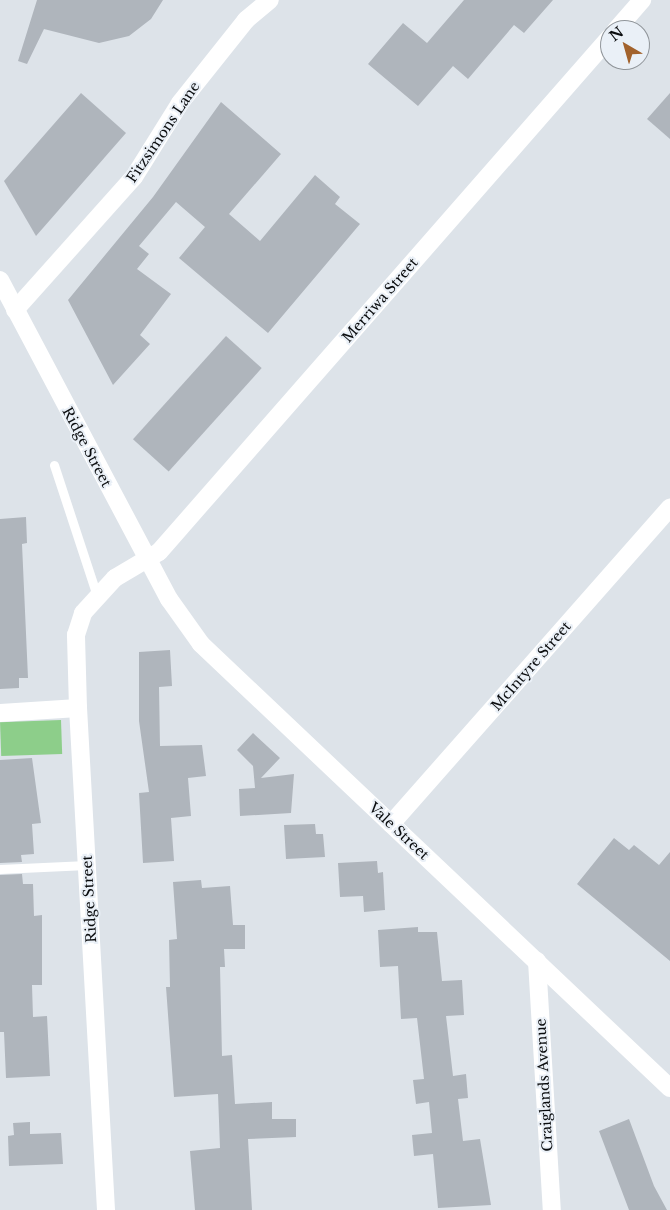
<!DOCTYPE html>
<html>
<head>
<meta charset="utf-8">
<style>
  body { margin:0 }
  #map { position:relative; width:670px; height:1210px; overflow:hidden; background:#dde3e9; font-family:"Libre Baskerville",serif }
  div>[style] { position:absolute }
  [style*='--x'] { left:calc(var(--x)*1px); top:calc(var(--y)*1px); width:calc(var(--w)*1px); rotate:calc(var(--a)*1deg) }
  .green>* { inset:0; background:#8dce8a; transform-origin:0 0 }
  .building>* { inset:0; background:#afb5bc; transform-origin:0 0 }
  .service>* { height:9px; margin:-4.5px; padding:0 4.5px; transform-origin:4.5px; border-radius:4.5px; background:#fff }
  .minor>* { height:18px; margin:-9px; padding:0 9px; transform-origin:9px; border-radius:9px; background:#fff }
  span { translate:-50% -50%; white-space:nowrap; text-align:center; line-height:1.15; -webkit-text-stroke:4px #eaf0f7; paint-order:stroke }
  .street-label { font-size:14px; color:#0a0c0e }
  .north { position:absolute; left:600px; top:20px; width:50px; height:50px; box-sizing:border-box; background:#eaf0f7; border:1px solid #90959a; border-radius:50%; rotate:322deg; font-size:14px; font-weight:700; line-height:20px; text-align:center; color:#0a0c0e }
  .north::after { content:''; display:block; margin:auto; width:18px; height:22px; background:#a2622c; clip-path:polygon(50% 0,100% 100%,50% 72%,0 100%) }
</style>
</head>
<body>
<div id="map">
  <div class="green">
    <div style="left:61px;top:720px;width:34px;height:61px;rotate:88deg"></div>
  </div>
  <div class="building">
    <div style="clip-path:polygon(37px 0,163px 0,151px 19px,129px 36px,99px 43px,44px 29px,27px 64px,18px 61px)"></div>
    <div style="clip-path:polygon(464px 0,553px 0,524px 33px,514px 25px,468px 79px,453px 66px,418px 106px,368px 64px,403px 23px,427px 43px)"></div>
    <div style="clip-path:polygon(81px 93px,126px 133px,36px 236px,4px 181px)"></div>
    <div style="clip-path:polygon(670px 93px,670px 139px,647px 119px)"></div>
    <div style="clip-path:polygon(221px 102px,281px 154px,229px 214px,260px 241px,315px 175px,340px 197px,335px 204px,360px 224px,268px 333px,179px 258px,205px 227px,176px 202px,139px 246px,149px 254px,137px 269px,171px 294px,140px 335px,150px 344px,113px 385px,68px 300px,153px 197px)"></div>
    <div style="left:226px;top:336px;width:48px;height:139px;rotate:42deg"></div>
    <div style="clip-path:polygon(26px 517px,27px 543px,22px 544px,28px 678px,19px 678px,19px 688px,0 689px,0 519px)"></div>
    <div style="clip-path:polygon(170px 650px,172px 686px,159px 687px,160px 746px,202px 745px,206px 776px,188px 778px,191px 816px,171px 818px,174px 861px,143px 863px,139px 793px,149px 792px,139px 721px,139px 652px)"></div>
    <div style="clip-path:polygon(253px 733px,280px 758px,261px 778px,294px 774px,291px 813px,240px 816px,239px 789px,255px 788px,253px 766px,237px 750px)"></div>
    <div style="clip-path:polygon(32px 758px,41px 823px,32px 824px,34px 854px,21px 855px,22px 862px,0 863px,0 760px)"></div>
    <div style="clip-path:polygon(315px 824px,316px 834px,323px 834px,325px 857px,286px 859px,284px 825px)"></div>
    <div style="clip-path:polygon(614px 838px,629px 850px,634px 845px,659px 865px,670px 852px,670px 961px,577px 884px)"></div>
    <div style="clip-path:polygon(377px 861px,378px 873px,383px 872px,385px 910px,364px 912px,363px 896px,340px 897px,338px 863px)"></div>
    <div style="clip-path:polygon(22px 874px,23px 884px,33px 884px,34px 916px,42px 915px,42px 985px,32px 985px,33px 1017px,47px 1016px,50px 1076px,6px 1078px,4px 1032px,0 1032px,0 875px)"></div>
    <div style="clip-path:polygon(201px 880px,202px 888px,230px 886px,233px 925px,245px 925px,245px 949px,224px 949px,225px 967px,220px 967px,222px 1056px,232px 1055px,235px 1104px,272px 1102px,272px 1119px,296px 1119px,296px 1137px,248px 1139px,252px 1210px,195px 1210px,190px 1151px,220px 1148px,218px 1094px,174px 1097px,166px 987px,170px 987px,169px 940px,177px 939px,173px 882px)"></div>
    <div style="clip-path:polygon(418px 927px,418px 932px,437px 932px,442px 981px,462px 980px,464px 1015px,446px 1016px,453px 1076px,466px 1074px,468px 1098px,458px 1099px,463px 1141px,480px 1139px,491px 1205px,438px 1208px,433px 1154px,414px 1156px,412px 1135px,432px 1133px,429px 1102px,416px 1104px,413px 1080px,424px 1079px,417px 1018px,401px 1019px,398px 966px,380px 967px,378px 930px)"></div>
    <div style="clip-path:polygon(629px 1119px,654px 1186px,667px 1210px,629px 1210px,599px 1131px)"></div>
    <div style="clip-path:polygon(30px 1122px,30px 1134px,61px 1133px,63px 1164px,9px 1166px,8px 1136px,14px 1135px,13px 1123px)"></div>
  </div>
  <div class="service">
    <div style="--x:54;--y:465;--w:135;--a:71.8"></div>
    <div style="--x:0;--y:869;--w:87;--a:-2.6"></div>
  </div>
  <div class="minor">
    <div style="--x:616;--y:30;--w:40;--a:-49"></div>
    <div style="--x:0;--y:280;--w:361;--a:62.1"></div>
    <div style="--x:169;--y:599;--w:55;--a:54.6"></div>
    <div style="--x:201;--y:644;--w:646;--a:43.43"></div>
    <div style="--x:15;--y:310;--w:178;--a:-48.2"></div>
    <div style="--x:134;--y:177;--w:87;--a:-58.1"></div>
    <div style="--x:180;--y:103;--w:106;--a:-51.5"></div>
    <div style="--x:246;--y:20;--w:31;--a:-40"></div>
    <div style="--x:0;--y:713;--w:78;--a:-3.7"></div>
    <div style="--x:391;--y:824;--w:422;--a:-48.6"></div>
    <div style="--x:537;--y:961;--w:249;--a:86.6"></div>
    <div style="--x:106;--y:1210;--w:503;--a:-93.19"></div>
    <div style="--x:78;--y:708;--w:73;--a:-91.6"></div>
    <div style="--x:76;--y:635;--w:23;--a:-72"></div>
    <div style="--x:83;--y:613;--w:47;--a:-47.6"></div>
    <div style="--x:115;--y:578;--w:51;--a:-30.6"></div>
    <div style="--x:159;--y:552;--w:685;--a:-48.79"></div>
  </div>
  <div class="street-label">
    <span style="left:163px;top:132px;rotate:-56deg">Fitzsimons Lane</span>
    <span style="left:380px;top:300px;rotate:-49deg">Merriwa Street</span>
    <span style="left:87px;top:447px;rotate:62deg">Ridge Street</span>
    <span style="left:531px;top:666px;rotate:-49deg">McIntyre Street</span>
    <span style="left:399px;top:831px;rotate:43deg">Vale Street</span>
    <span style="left:89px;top:899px;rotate:-93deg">Ridge Street</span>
    <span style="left:544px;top:1085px;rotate:-93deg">Craiglands Avenue</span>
  </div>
  <div class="north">N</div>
</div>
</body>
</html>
